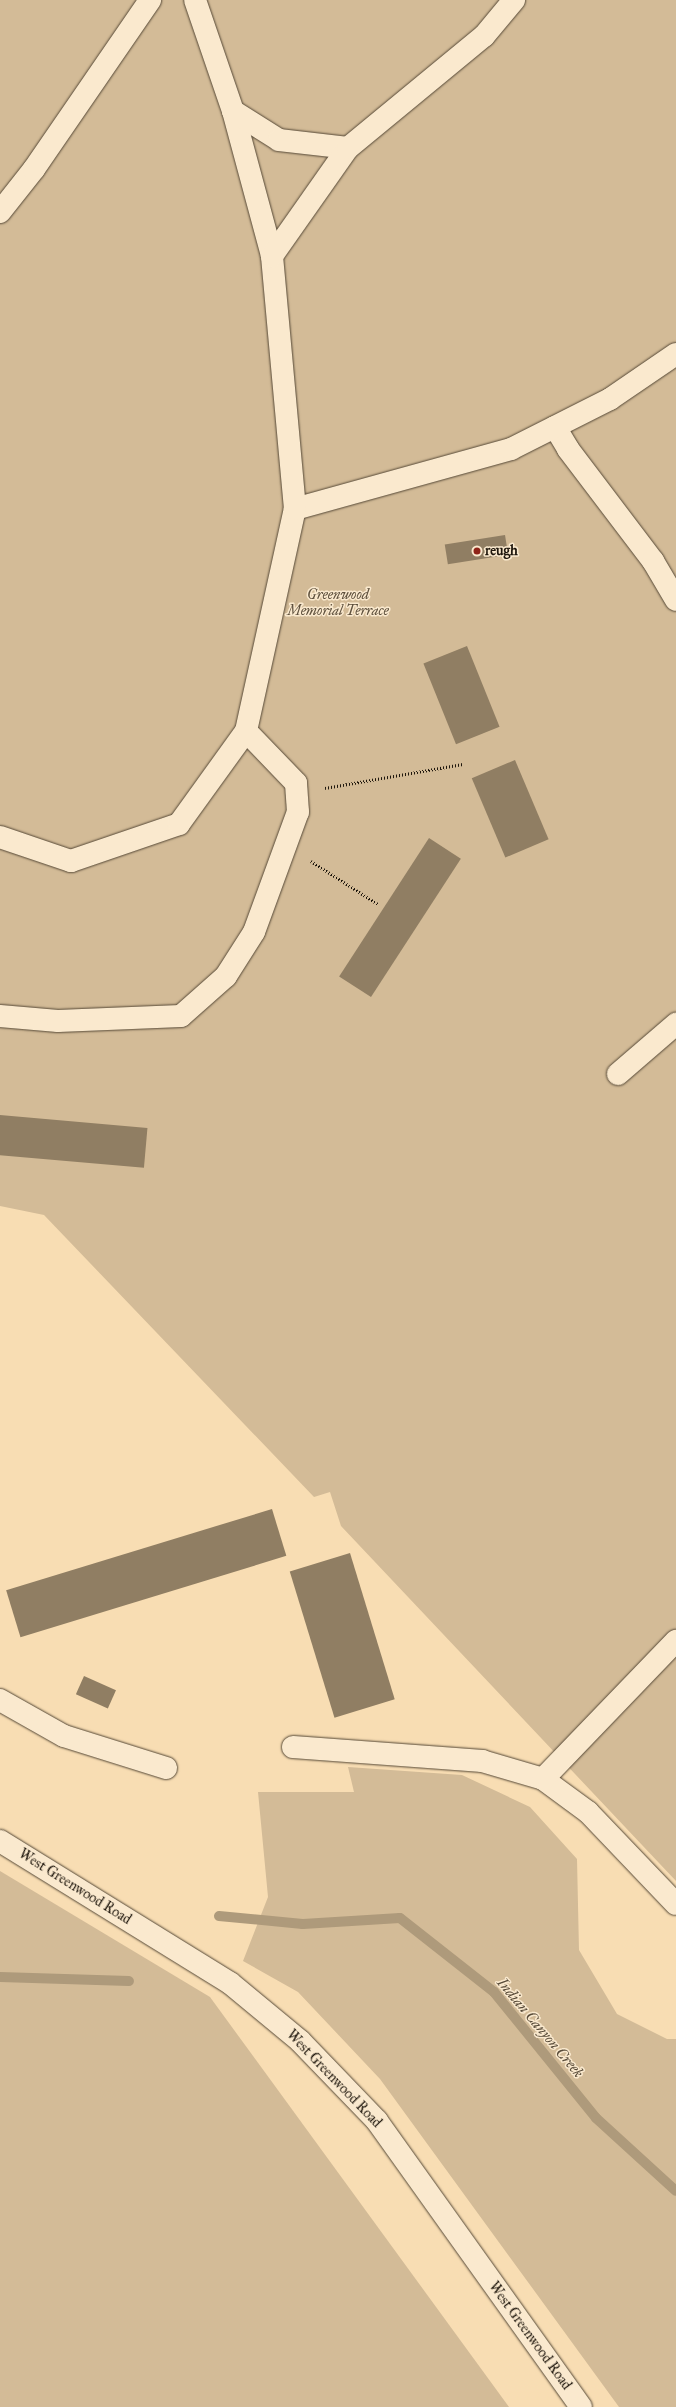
<!DOCTYPE html>
<html>
<head>
<meta charset="utf-8">
<style>
  body { margin:0 }
  #map { position:relative; width:676px; height:2407px; overflow:hidden; background:#f8ddb3; font-family:"IM FELL Great Primer",serif }
  div>[style] { position:absolute }
  [style*='--x'] { left:calc(var(--x)*1px); top:calc(var(--y)*1px); width:calc(var(--w)*1px); rotate:calc(var(--a)*1deg) }
  .green>* { inset:0; background:#d3bb97 }
  .stream>* { height:10px; margin:-5px; padding:0 5px; transform-origin:5px; border-radius:5px; background:#ae9a7b }
  .building>* { inset:0; background:#907e63; transform-origin:0 0 }
  .path>* { height:2.5px; margin-top:-1.25px; transform-origin:0; background:repeating-linear-gradient(90deg,#1f170d 0 1px,transparent 0 3px) }
  .roads { filter:drop-shadow(0 0 1px #554836) drop-shadow(0 0 1px #554836) }
  .minor>* { height:22px; margin:-11px; padding:0 11px; transform-origin:11px; border-radius:11px; background:#fae9ce }
  .dots>* { width:11px; height:11px; translate:-50% -50%; box-sizing:border-box; border:2px solid #fae9ce; border-radius:50% }
  span { translate:-50% -50%; white-space:nowrap; text-align:center; line-height:1.15; -webkit-text-stroke:3px #fae9ce; paint-order:stroke }
  .poi-label { font-size:14px; color:#1f170d; font-weight:700 }
  .left { translate:0 -50%; text-align:left }
  .park-label { font-size:14px; color:#5e503d; font-style:italic }
  .street-label { font-size:14px; color:#1f170d }
  .water-label { font-size:15px; color:#584b39; font-style:italic }
</style>
</head>
<body>
<div id="map">
  <div class="green">
    <div style="clip-path:polygon(0 0,676px 0,676px 1881px,341px 1526px,330px 1492px,314px 1497px,44px 1215px,0 1206px)"></div>
    <div style="clip-path:polygon(348px 1767px,462px 1775px,530px 1807px,577px 1859px,579px 1950px,617px 2014px,667px 2039px,676px 2039px,676px 2407px,619px 2407px,380px 2079px,298px 1992px,243px 1961px,268px 1897px,258px 1792px,354px 1792px)"></div>
    <div style="clip-path:polygon(0 1871px,210px 1997px,509px 2407px,0 2407px)"></div>
  </div>
  <div class="stream">
    <div style="--x:219;--y:1916;--w:84;--a:5.4"></div>
    <div style="--x:303;--y:1924;--w:97;--a:-3.5"></div>
    <div style="--x:400;--y:1918;--w:120;--a:38.2"></div>
    <div style="--x:494;--y:1992;--w:162;--a:51"></div>
    <div style="--x:596;--y:2118;--w:108;--a:42.4"></div>
    <div style="--x:0;--y:1977;--w:129;--a:1.8"></div>
  </div>
  <div class="building">
    <div style="left:505px;top:535px;width:20px;height:61px;rotate:81deg"></div>
    <div style="left:467px;top:646px;width:87px;height:47px;rotate:68deg"></div>
    <div style="left:515px;top:760px;width:86px;height:47px;rotate:67deg"></div>
    <div style="left:429px;top:838px;width:38px;height:165px;rotate:33deg"></div>
    <div style="left:0;top:1115px;width:148px;height:40px;rotate:5deg"></div>
    <div style="left:272px;top:1509px;width:49px;height:278px;rotate:73deg"></div>
    <div style="left:350px;top:1553px;width:153px;height:63px;rotate:73deg"></div>
    <div style="left:84px;top:1676px;width:35px;height:20px;rotate:24deg"></div>
  </div>
  <div class="path">
    <div style="--x:325;--y:788;--w:140;--a:-9.9"></div>
    <div style="--x:311;--y:861;--w:80;--a:32.7"></div>
  </div>
  <div class="roads">
    <div class="minor">
      <div style="--x:195;--y:0;--w:117;--a:71.1"></div>
      <div style="--x:233;--y:111;--w:150;--a:74.9"></div>
      <div style="--x:233;--y:111;--w:54;--a:32.2"></div>
      <div style="--x:279;--y:140;--w:69;--a:6.6"></div>
      <div style="--x:0;--y:212;--w:55;--a:-51.7"></div>
      <div style="--x:34;--y:169;--w:205;--a:-55.5"></div>
      <div style="--x:555;--y:427;--w:26;--a:59"></div>
      <div style="--x:568;--y:449;--w:141;--a:52.8"></div>
      <div style="--x:653;--y:561;--w:45;--a:59.5"></div>
      <div style="--x:295;--y:509;--w:224;--a:-15.5"></div>
      <div style="--x:511;--y:449;--w:111;--a:-26.8"></div>
      <div style="--x:610;--y:399;--w:80;--a:-34.3"></div>
      <div style="--x:0;--y:837;--w:75;--a:18.7"></div>
      <div style="--x:71;--y:861;--w:114;--a:-18.9"></div>
      <div style="--x:179;--y:824;--w:115;--a:-54.2"></div>
      <div style="--x:246;--y:731;--w:227;--a:-77.6"></div>
      <div style="--x:295;--y:509;--w:254;--a:-95.2"></div>
      <div style="--x:272;--y:256;--w:132;--a:-54.9"></div>
      <div style="--x:348;--y:148;--w:176;--a:-39.5"></div>
      <div style="--x:484;--y:36;--w:47;--a:-50.2"></div>
      <div style="--x:0;--y:1016;--w:58;--a:4.9"></div>
      <div style="--x:58;--y:1021;--w:123;--a:-2.3"></div>
      <div style="--x:181;--y:1016;--w:60;--a:-41.6"></div>
      <div style="--x:226;--y:976;--w:52;--a:-57.5"></div>
      <div style="--x:254;--y:932;--w:128;--a:-69.9"></div>
      <div style="--x:298;--y:812;--w:29;--a:-94"></div>
      <div style="--x:296;--y:783;--w:72;--a:-133.9"></div>
      <div style="--x:618;--y:1074;--w:77;--a:-40.8"></div>
      <div style="--x:0;--y:1700;--w:73;--a:29.4"></div>
      <div style="--x:64;--y:1736;--w:107;--a:17.4"></div>
      <div style="--x:293;--y:1747;--w:190;--a:4.2"></div>
      <div style="--x:482;--y:1761;--w:64;--a:16.4"></div>
      <div style="--x:543;--y:1779;--w:56;--a:36.3"></div>
      <div style="--x:588;--y:1812;--w:127;--a:46.3"></div>
      <div style="--x:543;--y:1779;--w:192;--a:-46.1"></div>
      <div style="--x:0;--y:1841;--w:270;--a:31.7"></div>
      <div style="--x:230;--y:1983;--w:91;--a:39.6"></div>
      <div style="--x:300;--y:2041;--w:111;--a:46.1"></div>
      <div style="--x:377;--y:2121;--w:351;--a:54.5"></div>
    </div>
  </div>
  <div class="dots">
    <div style="left:477px;top:551px;background:#8f2418"></div>
  </div>
  <div class="poi-label">
    <span class="left" style="left:485px;top:551px">reugh</span>
  </div>
  <div class="park-label">
    <span style="left:338px;top:603px">Greenwood<br>Memorial Terrace</span>
  </div>
  <div class="street-label">
    <span style="left:75px;top:1887px;rotate:32deg">West Greenwood Road</span>
    <span style="left:334px;top:2079px;rotate:46deg">West Greenwood Road</span>
    <span style="left:530px;top:2336px;rotate:54deg">West Greenwood Road</span>
  </div>
  <div class="water-label">
    <span style="left:540px;top:2028px;rotate:50deg">Indian Canyon Creek</span>
  </div>
</div>
</body>
</html>
